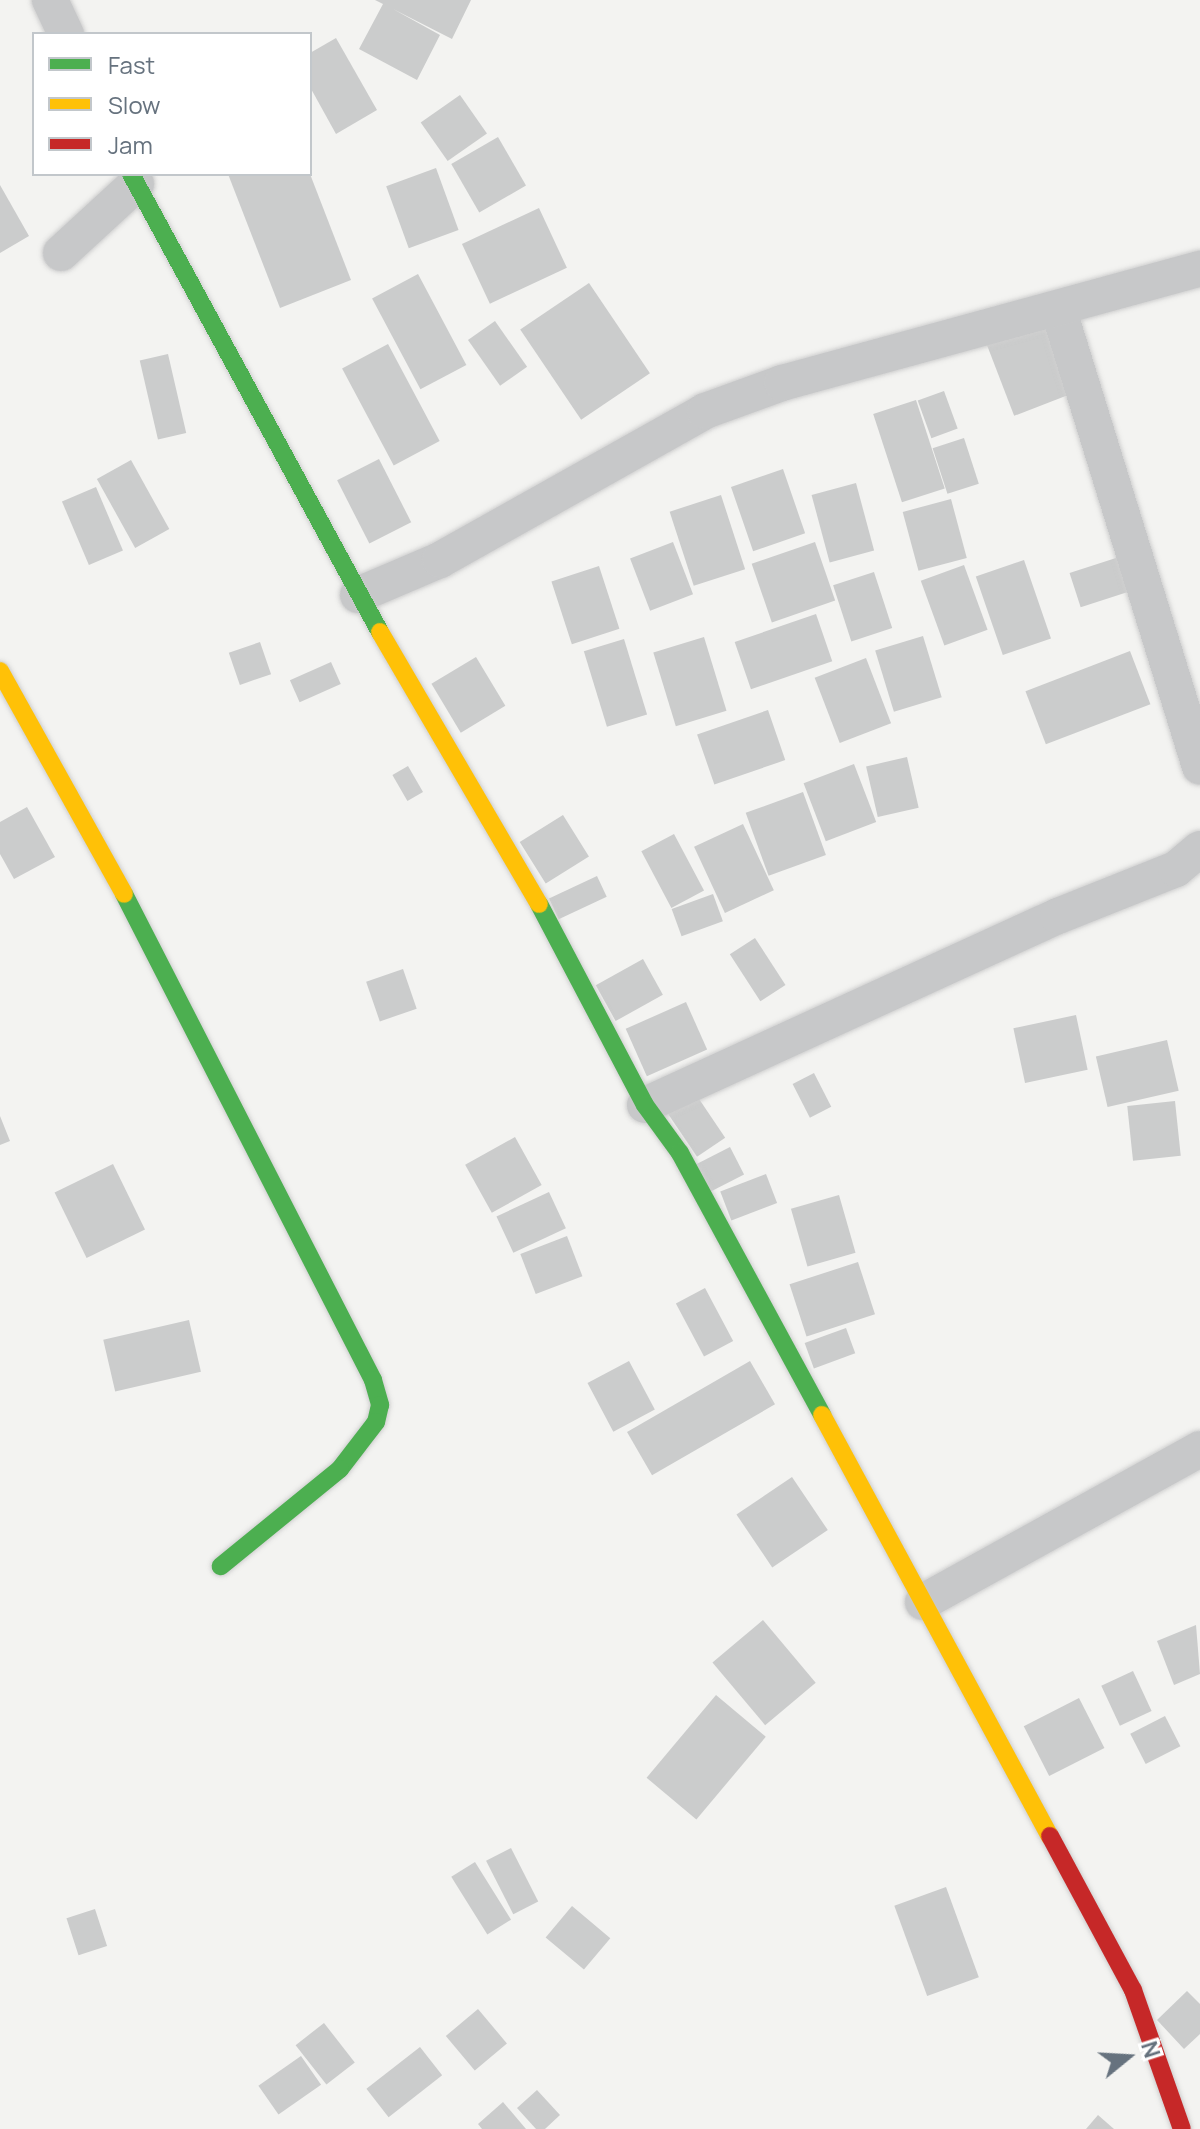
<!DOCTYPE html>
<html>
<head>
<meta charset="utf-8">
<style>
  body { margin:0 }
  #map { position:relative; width:1200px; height:2129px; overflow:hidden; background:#f3f3f1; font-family:Manrope,sans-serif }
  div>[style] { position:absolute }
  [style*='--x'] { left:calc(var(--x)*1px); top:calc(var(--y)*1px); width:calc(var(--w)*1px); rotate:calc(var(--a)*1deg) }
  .building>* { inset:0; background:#cbcccc; transform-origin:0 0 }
  .roads { filter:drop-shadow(0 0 2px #cfcfcf) drop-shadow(0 0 2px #cfcfcf) }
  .street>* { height:36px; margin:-18px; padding:0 18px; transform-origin:18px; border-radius:18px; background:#c7c8c9 }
  .fast>* { height:18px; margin:-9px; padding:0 9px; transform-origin:9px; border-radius:9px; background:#4caf50 }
  .slow>* { height:18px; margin:-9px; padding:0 9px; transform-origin:9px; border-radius:9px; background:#ffc107 }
  .jam>* { height:18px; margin:-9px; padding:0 9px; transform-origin:9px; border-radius:9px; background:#c62828 }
  span { translate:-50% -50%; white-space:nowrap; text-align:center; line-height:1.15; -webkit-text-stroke:8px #fff; paint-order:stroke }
  .legend { position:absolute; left:32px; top:32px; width:280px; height:144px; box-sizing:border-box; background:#fff; border:2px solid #c2c7cb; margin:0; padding:10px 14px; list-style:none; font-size:24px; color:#66727e }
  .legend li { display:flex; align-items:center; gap:16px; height:40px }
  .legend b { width:40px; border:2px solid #c2c7cb }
  .north { position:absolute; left:1088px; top:2017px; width:80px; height:80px; -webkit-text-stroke:6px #fff; paint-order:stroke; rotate:72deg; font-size:22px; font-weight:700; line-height:32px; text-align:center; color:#66727e }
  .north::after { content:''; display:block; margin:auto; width:28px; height:36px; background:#66727e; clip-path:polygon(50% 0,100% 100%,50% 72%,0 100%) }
</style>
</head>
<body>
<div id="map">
  <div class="building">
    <div style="clip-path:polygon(375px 0,471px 0,452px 39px,393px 9px,440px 35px,417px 80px,359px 49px,383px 4px)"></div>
    <div style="clip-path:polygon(336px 38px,377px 110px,336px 134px,310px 87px,310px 53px)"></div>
    <div style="left:460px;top:95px;width:47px;height:48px;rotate:55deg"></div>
    <div style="left:498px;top:137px;width:56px;height:54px;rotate:60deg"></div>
    <div style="left:436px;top:168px;width:66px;height:53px;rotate:70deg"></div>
    <div style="clip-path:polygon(228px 174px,310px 174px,351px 280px,280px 308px)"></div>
    <div style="clip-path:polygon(0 185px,29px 236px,0 253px)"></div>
    <div style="left:539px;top:208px;width:66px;height:85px;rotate:65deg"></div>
    <div style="left:418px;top:274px;width:103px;height:52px;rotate:62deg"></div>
    <div style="left:589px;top:283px;width:109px;height:83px;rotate:56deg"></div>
    <div style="left:1043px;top:318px;width:81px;height:62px;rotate:69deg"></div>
    <div style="left:495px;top:321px;width:56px;height:33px;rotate:55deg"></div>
    <div style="left:388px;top:344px;width:110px;height:52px;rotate:62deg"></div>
    <div style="left:168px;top:354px;width:81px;height:29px;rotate:77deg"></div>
    <div style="left:944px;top:391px;width:40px;height:28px;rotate:70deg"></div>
    <div style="left:916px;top:400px;width:93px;height:45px;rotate:72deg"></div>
    <div style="left:964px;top:438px;width:48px;height:33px;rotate:72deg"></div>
    <div style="left:379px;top:459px;width:71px;height:47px;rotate:63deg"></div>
    <div style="left:131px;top:460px;width:79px;height:39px;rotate:61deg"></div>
    <div style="left:783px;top:469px;width:68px;height:55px;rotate:71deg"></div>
    <div style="left:856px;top:483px;width:70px;height:46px;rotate:75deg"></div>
    <div style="left:96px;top:487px;width:69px;height:37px;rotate:67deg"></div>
    <div style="left:721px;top:495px;width:78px;height:54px;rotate:72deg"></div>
    <div style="left:951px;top:499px;width:61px;height:50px;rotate:75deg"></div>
    <div style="left:673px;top:542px;width:56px;height:46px;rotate:69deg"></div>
    <div style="left:815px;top:542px;width:62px;height:67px;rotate:71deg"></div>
    <div style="left:1119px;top:557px;width:36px;height:52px;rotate:72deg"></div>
    <div style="left:1024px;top:560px;width:83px;height:51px;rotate:71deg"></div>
    <div style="left:964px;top:565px;width:69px;height:46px;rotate:70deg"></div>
    <div style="left:599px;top:566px;width:66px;height:50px;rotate:72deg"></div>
    <div style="left:874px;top:572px;width:59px;height:43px;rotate:72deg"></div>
    <div style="left:816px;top:614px;width:50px;height:86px;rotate:71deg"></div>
    <div style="left:923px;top:636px;width:64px;height:50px;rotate:73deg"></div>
    <div style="left:704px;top:637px;width:77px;height:53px;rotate:73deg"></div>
    <div style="left:624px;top:639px;width:79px;height:42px;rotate:73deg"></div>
    <div style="left:260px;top:642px;width:34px;height:33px;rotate:71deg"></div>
    <div style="left:1130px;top:651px;width:57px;height:112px;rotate:69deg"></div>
    <div style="left:476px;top:657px;width:57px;height:52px;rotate:59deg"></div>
    <div style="left:866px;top:658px;width:70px;height:55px;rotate:69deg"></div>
    <div style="left:331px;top:662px;width:24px;height:45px;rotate:66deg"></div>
    <div style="left:768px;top:710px;width:53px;height:75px;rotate:71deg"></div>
    <div style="left:907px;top:757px;width:52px;height:42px;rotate:77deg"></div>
    <div style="left:854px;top:764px;width:62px;height:54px;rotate:69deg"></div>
    <div style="left:408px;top:766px;width:30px;height:18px;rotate:60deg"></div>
    <div style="left:803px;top:792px;width:67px;height:61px;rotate:70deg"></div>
    <div style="clip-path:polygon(27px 807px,55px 857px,14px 879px,0 854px,0 822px)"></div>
    <div style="left:563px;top:815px;width:49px;height:51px;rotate:58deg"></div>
    <div style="left:743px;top:824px;width:73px;height:54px;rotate:65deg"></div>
    <div style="left:674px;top:834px;width:64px;height:37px;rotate:62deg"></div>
    <div style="left:597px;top:876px;width:23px;height:53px;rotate:65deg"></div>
    <div style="left:713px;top:894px;width:29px;height:44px;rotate:70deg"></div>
    <div style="left:755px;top:938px;width:56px;height:30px;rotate:57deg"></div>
    <div style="left:643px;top:959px;width:41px;height:54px;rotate:61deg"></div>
    <div style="left:403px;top:969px;width:42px;height:39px;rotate:71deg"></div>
    <div style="left:686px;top:1002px;width:52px;height:66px;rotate:66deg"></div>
    <div style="left:1076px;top:1015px;width:56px;height:64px;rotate:78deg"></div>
    <div style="left:1167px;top:1040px;width:52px;height:73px;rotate:77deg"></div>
    <div style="left:814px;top:1073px;width:38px;height:24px;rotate:63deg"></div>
    <div style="left:695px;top:1093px;width:54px;height:34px;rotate:56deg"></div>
    <div style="left:1175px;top:1101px;width:55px;height:48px;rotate:84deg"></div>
    <div style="clip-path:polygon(0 1116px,10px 1141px,0 1145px)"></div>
    <div style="left:515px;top:1137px;width:55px;height:57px;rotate:61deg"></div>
    <div style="left:730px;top:1147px;width:31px;height:39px;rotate:63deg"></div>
    <div style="left:113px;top:1164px;width:73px;height:65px;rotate:64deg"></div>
    <div style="left:766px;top:1174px;width:31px;height:49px;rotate:69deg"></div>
    <div style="left:549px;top:1192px;width:40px;height:58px;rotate:65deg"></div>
    <div style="left:839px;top:1195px;width:60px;height:50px;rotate:74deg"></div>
    <div style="left:567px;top:1236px;width:43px;height:50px;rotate:69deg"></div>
    <div style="left:858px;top:1262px;width:55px;height:72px;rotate:72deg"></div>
    <div style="left:705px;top:1288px;width:60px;height:33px;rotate:62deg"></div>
    <div style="left:189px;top:1320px;width:53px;height:88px;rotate:77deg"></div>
    <div style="left:846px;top:1328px;width:27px;height:44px;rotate:70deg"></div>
    <div style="left:629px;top:1361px;width:55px;height:47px;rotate:62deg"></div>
    <div style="left:750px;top:1361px;width:50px;height:142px;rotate:60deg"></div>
    <div style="left:792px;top:1477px;width:64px;height:67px;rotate:56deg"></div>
    <div style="left:763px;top:1620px;width:82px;height:66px;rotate:50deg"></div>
    <div style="clip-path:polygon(1196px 1625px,1200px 1674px,1174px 1685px,1157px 1641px)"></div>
    <div style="left:1133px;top:1671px;width:44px;height:35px;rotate:65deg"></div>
    <div style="left:716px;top:1695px;width:65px;height:108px;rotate:40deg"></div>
    <div style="left:1079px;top:1698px;width:56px;height:62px;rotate:63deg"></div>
    <div style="left:1165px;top:1716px;width:34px;height:39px;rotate:63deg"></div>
    <div style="left:511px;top:1848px;width:60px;height:28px;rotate:63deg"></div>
    <div style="left:475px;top:1862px;width:68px;height:28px;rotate:58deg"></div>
    <div style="left:946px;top:1887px;width:96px;height:55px;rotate:70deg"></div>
    <div style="left:572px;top:1906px;width:50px;height:41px;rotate:40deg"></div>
    <div style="left:95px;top:1909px;width:39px;height:30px;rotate:72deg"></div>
    <div style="clip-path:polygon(1187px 1991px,1200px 2004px,1200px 2034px,1184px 2049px,1157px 2020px)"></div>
    <div style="left:478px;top:2009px;width:45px;height:42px;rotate:50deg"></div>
    <div style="left:324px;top:2023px;width:50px;height:36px;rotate:52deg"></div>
    <div style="left:420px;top:2047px;width:36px;height:68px;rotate:52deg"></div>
    <div style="left:301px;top:2056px;width:35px;height:52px;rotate:55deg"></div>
    <div style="clip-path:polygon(537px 2090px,560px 2115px,545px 2129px,536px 2129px,517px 2108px)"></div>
    <div style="clip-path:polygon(503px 2102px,526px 2129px,482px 2129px,478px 2124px)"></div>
    <div style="clip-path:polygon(1098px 2115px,1114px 2129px,1086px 2129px)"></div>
  </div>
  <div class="roads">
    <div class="street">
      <div style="--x:50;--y:0;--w:38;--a:65"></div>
      <div style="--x:61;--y:253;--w:102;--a:-42.6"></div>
      <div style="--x:1058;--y:308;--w:480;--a:72.8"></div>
      <div style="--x:358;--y:595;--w:89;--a:-23.1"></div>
      <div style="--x:440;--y:560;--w:304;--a:-29.3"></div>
      <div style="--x:705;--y:411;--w:82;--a:-20"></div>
      <div style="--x:782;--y:383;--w:433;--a:-15.3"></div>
      <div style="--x:645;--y:1105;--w:454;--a:-24.6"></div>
      <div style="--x:1058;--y:916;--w:127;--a:-21.7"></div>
      <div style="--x:1176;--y:869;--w:31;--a:-40"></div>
      <div style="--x:923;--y:1602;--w:316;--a:-28.9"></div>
    </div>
    <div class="fast">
      <div style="--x:131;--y:174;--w:521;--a:61.47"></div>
      <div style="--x:124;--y:894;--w:546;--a:62.87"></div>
      <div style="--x:373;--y:1380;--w:26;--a:74"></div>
      <div style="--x:380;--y:1405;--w:17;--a:103"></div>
      <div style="--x:376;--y:1422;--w:59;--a:127.5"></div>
      <div style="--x:340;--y:1469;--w:154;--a:140.8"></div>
      <div style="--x:539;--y:904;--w:227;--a:62.2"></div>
      <div style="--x:645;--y:1105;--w:59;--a:53.9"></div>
      <div style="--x:680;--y:1153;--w:298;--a:61.5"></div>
    </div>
    <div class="slow">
      <div style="--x:380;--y:632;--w:315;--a:59.7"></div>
      <div style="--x:0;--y:671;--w:255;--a:60.9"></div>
      <div style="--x:822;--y:1415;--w:479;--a:61.6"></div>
    </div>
    <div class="jam">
      <div style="--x:1050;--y:1836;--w:175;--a:61.7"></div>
      <div style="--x:1133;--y:1990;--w:147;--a:70.6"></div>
    </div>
  </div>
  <ul class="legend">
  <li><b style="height:10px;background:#4caf50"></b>Fast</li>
  <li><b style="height:10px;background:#ffc107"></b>Slow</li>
  <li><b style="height:10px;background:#c62828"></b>Jam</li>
  </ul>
  <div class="north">N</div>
</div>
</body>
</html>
